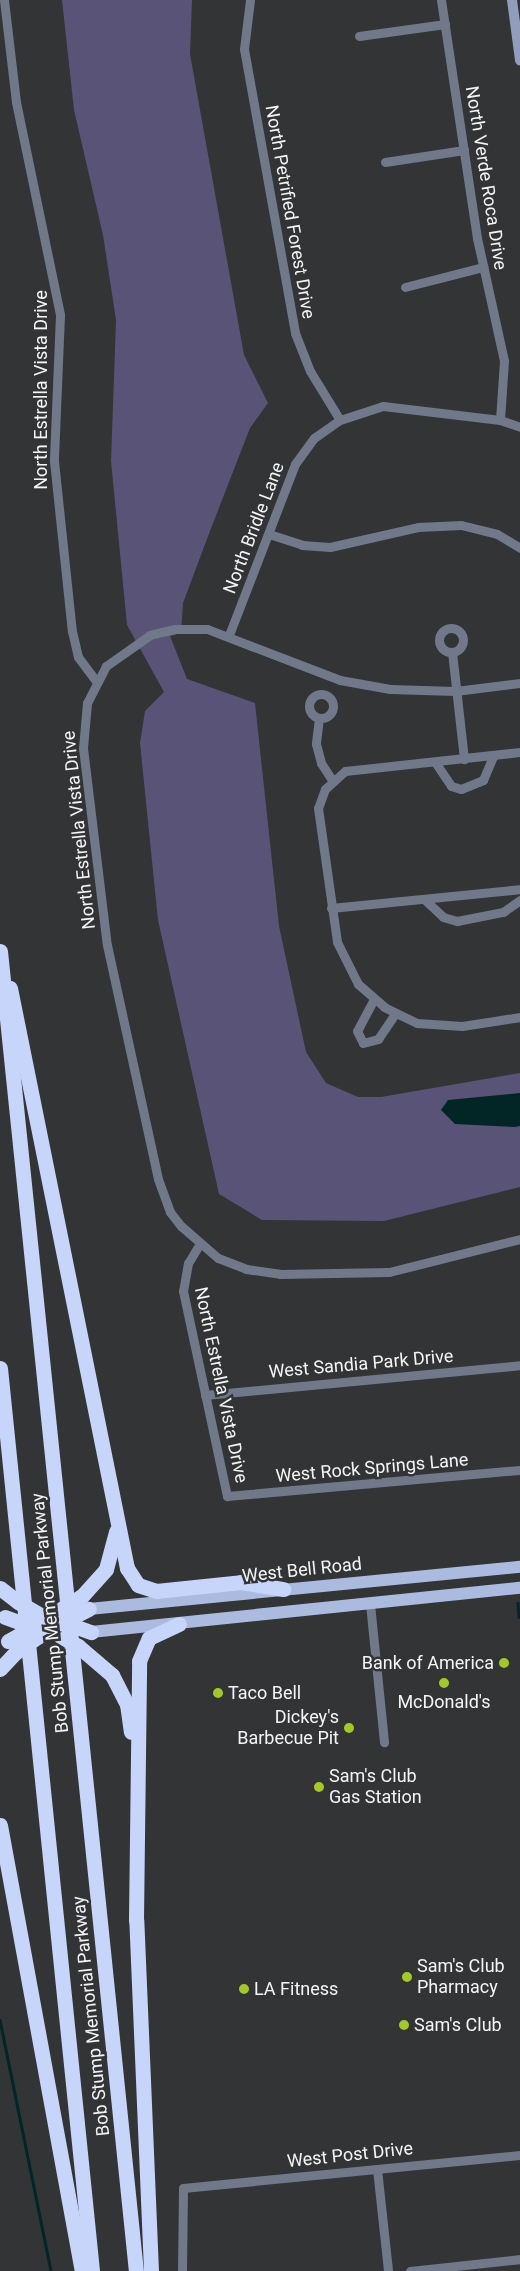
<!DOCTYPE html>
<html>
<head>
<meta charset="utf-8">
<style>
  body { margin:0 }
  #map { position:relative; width:520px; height:2271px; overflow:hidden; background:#323436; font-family:Roboto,sans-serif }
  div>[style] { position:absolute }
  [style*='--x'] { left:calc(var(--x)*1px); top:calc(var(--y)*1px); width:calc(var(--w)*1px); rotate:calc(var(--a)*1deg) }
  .green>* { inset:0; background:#595377 }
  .water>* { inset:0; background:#022626 }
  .stream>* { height:2.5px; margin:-1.25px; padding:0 1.25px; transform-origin:1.25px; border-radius:1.25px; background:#022626 }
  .street>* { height:9px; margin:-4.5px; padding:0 4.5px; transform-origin:4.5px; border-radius:4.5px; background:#70788a }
  .street>.ring { margin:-4.5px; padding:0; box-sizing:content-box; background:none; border:9px solid #70788a; border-radius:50% }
  .secondary>* { height:10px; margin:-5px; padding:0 5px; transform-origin:5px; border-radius:5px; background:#929dbb }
  .primary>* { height:12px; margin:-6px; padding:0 6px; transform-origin:6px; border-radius:6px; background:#abbbe0 }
  .highway>* { height:15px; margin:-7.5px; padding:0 7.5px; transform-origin:7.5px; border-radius:7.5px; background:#c6d5f9 }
  .highway-bridge>* { height:15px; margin:-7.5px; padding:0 7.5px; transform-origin:7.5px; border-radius:7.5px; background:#c6d5f9 }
  .dots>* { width:14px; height:14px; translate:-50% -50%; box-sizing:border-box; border:2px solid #323436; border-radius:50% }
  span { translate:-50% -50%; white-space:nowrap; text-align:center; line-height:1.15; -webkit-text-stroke:5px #323436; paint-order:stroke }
  .street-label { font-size:18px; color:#f3f4f6 }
  .poi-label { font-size:18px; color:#f3f4f6 }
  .right { translate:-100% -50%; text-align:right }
  .left { translate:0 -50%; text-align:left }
</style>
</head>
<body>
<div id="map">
  <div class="green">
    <div style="clip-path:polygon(62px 0,192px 0,190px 54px,244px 355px,268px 403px,250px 428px,210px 531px,183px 603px,181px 633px,170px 636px,187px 679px,255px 703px,279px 926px,306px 1052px,326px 1083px,358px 1097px,381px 1097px,520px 1073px,520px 1187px,384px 1221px,262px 1220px,219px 1194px,158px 920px,140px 743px,145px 711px,164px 692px,127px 625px,111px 461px,116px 320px,103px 235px,74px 110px)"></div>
  </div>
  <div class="water">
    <div style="clip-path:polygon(520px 1093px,520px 1126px,515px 1127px,455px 1124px,441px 1110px,448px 1100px)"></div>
  </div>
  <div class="stream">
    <div style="--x:518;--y:1603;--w:14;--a:86"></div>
    <div style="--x:0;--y:2020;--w:256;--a:78.5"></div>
  </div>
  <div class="street">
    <div style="--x:4;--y:0;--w:103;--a:83.3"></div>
    <div style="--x:16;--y:102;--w:217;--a:78.3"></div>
    <div style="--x:60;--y:315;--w:146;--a:92.4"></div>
    <div style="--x:54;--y:461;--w:171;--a:84"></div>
    <div style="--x:72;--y:631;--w:27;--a:77"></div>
    <div style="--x:78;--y:657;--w:30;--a:53"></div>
    <div style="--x:250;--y:0;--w:49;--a:97"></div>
    <div style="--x:244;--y:49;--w:289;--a:79.8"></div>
    <div style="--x:295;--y:333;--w:41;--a:68.5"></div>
    <div style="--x:310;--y:371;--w:57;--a:58.5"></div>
    <div style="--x:441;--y:0;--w:241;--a:81.4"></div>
    <div style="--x:477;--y:238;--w:126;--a:77.6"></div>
    <div style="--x:504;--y:361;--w:59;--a:93.9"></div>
    <div style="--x:359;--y:36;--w:87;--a:-7.9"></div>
    <div style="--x:385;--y:162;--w:80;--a:-8.6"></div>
    <div style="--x:405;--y:287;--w:81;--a:-14.4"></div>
    <div style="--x:269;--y:534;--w:35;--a:18"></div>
    <div style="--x:302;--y:545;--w:28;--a:4"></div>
    <div style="--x:330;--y:547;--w:90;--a:-12.8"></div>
    <div style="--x:418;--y:527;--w:43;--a:-2.7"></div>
    <div style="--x:461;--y:525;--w:37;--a:14"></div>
    <div style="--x:497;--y:534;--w:27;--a:31"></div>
    <div class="ring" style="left:439px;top:628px;width:15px;height:15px"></div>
    <div style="--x:229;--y:635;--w:183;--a:-68.9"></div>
    <div style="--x:295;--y:464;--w:32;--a:-54"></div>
    <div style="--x:314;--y:438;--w:32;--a:-35"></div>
    <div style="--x:340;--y:420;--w:45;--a:-18"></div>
    <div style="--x:383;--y:406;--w:118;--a:6.8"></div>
    <div style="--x:500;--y:420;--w:21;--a:19"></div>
    <div style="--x:452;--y:652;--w:108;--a:83.6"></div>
    <div style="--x:520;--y:683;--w:65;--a:173"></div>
    <div style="--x:455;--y:691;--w:65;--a:-178.2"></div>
    <div style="--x:390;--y:689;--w:51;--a:-169.8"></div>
    <div style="--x:340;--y:680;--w:142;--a:-159"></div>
    <div style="--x:207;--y:629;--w:32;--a:180"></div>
    <div style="--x:175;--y:629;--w:26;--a:167"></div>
    <div style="--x:150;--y:635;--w:54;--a:144.8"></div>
    <div style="--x:106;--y:666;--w:42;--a:117.2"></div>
    <div style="--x:87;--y:703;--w:45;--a:95.1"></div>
    <div style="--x:83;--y:748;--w:198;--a:83.1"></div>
    <div style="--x:107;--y:945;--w:239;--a:77.7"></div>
    <div style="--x:158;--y:1179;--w:35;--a:70"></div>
    <div style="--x:170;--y:1212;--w:18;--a:52"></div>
    <div style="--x:181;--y:1226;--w:49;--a:40.9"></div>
    <div style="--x:218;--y:1258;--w:30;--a:21"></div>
    <div style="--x:246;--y:1269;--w:34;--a:8"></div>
    <div style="--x:280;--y:1274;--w:109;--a:-1.1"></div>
    <div style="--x:389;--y:1272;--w:135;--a:-14.1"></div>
    <div class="ring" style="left:309px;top:694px;width:15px;height:15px"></div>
    <div style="--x:319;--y:718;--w:26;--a:97"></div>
    <div style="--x:316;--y:744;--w:20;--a:75"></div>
    <div style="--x:321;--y:763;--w:20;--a:57"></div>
    <div style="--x:520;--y:752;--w:176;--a:173.8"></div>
    <div style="--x:345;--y:771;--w:27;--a:138"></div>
    <div style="--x:325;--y:789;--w:20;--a:110"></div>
    <div style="--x:318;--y:808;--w:135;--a:81.9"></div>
    <div style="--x:337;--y:942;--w:47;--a:63.4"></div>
    <div style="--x:358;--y:984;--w:35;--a:41"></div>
    <div style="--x:384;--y:1007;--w:37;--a:26"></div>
    <div style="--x:417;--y:1023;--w:45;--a:3.8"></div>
    <div style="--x:462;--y:1026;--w:59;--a:-8.8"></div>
    <div style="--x:435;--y:762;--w:29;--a:56"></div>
    <div style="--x:451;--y:786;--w:10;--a:17"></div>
    <div style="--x:461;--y:789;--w:24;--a:-22"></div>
    <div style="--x:483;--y:780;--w:26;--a:-67"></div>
    <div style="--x:425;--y:900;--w:25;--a:43"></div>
    <div style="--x:443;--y:917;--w:15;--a:16"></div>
    <div style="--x:457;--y:921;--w:47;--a:-11.1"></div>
    <div style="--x:503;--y:912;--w:21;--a:-35"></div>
    <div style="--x:331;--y:908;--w:190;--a:-5.7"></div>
    <div style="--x:374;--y:999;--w:36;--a:118"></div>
    <div style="--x:357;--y:1031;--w:13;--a:63"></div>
    <div style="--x:363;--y:1043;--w:16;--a:-15"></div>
    <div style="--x:378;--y:1039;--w:30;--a:-56"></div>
    <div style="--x:199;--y:1245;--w:21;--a:121"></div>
    <div style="--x:188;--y:1263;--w:28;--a:100"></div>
    <div style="--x:183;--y:1291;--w:210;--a:77.9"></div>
    <div style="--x:227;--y:1496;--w:294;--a:-5.1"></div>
    <div style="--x:205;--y:1395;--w:316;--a:-5.4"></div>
    <div style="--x:370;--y:1604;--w:139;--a:84.2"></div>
    <div style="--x:377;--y:2169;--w:103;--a:83.8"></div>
    <div style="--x:182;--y:2271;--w:83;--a:-89.3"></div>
    <div style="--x:183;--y:2188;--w:339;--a:-5.6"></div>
    <div style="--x:410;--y:2271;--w:111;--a:-6.2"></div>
  </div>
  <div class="secondary">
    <div style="--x:512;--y:0;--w:61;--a:82.4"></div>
  </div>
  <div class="primary">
    <div style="--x:89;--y:1609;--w:433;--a:-5.6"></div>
    <div style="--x:91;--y:1632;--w:431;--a:-5.9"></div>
  </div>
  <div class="highway">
    <div style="--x:0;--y:951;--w:1327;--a:84.12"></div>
    <div style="--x:10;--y:988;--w:592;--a:78.6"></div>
    <div style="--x:127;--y:1568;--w:20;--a:57"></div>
    <div style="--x:138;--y:1585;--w:19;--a:18"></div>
    <div style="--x:156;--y:1591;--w:85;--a:-6"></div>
    <div style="--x:241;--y:1582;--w:43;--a:9.5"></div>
    <div style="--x:0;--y:1368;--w:908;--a:84.18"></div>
    <div style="--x:0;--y:1588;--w:23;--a:38"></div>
    <div style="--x:82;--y:1596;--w:36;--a:-48"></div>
    <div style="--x:106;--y:1569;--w:39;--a:-75"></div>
    <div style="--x:33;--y:1627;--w:27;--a:-33"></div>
    <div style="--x:34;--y:1639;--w:34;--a:-30"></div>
    <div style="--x:78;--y:1646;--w:45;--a:40.5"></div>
    <div style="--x:112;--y:1675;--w:33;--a:63"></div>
    <div style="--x:127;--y:1704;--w:28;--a:82"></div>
    <div style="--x:0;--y:1669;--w:22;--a:-47"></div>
    <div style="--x:0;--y:1825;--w:452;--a:79.6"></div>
    <div style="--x:151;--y:2271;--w:351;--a:-92.4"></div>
    <div style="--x:136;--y:1920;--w:259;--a:-89.3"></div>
    <div style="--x:139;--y:1661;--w:25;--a:-67"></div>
    <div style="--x:149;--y:1638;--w:33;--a:-25"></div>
  </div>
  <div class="highway-bridge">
    <div style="--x:18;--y:1602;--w:24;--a:30"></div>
    <div style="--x:56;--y:1612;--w:31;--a:-32"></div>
    <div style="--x:5;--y:1617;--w:30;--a:20"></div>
    <div style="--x:63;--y:1622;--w:30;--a:20"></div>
    <div style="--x:63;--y:1622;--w:29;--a:-27"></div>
    <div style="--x:60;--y:1636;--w:21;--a:29"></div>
    <div style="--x:8;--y:1641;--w:29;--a:-29"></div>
    <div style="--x:15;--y:1653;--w:24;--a:-36"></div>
  </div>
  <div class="dots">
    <div style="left:504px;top:1663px;background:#a4c825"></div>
    <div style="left:444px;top:1683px;background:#a4c825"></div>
    <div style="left:218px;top:1693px;background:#a4c825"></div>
    <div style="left:349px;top:1728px;background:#a4c825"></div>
    <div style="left:319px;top:1787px;background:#a4c825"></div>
    <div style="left:407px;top:1977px;background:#a4c825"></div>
    <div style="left:244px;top:1989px;background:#a4c825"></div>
    <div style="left:404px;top:2025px;background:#a4c825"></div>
  </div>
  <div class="street-label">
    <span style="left:486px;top:178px;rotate:81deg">North Verde Roca Drive</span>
    <span style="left:290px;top:212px;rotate:80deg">North Petrified Forest Drive</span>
    <span style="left:41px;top:390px;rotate:-90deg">North Estrella Vista Drive</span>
    <span style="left:254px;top:528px;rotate:-69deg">North Bridle Lane</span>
    <span style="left:79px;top:830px;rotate:-96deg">North Estrella Vista Drive</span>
    <span style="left:361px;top:1364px;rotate:-5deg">West Sandia Park Drive</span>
    <span style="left:221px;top:1385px;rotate:78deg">North Estrella Vista Drive</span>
    <span style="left:372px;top:1468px;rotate:-5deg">West Rock Springs Lane</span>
    <span style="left:302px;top:1570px;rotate:-6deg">West Bell Road</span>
    <span style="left:50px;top:1613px;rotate:-96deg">Bob Stump Memorial Parkway</span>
    <span style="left:91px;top:2016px;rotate:-96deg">Bob Stump Memorial Parkway</span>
    <span style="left:350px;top:2155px;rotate:-6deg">West Post Drive</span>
  </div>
  <div class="poi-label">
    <span class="right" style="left:494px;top:1663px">Bank of America</span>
    <span class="left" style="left:228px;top:1693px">Taco Bell</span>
    <span style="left:444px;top:1702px">McDonald's</span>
    <span class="right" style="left:339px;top:1728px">Dickey's<br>Barbecue Pit</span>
    <span class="left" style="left:329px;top:1787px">Sam's Club<br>Gas Station</span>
    <span class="left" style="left:417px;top:1977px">Sam's Club<br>Pharmacy</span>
    <span class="left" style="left:254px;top:1989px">LA Fitness</span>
    <span class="left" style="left:414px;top:2025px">Sam's Club</span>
  </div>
</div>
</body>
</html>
